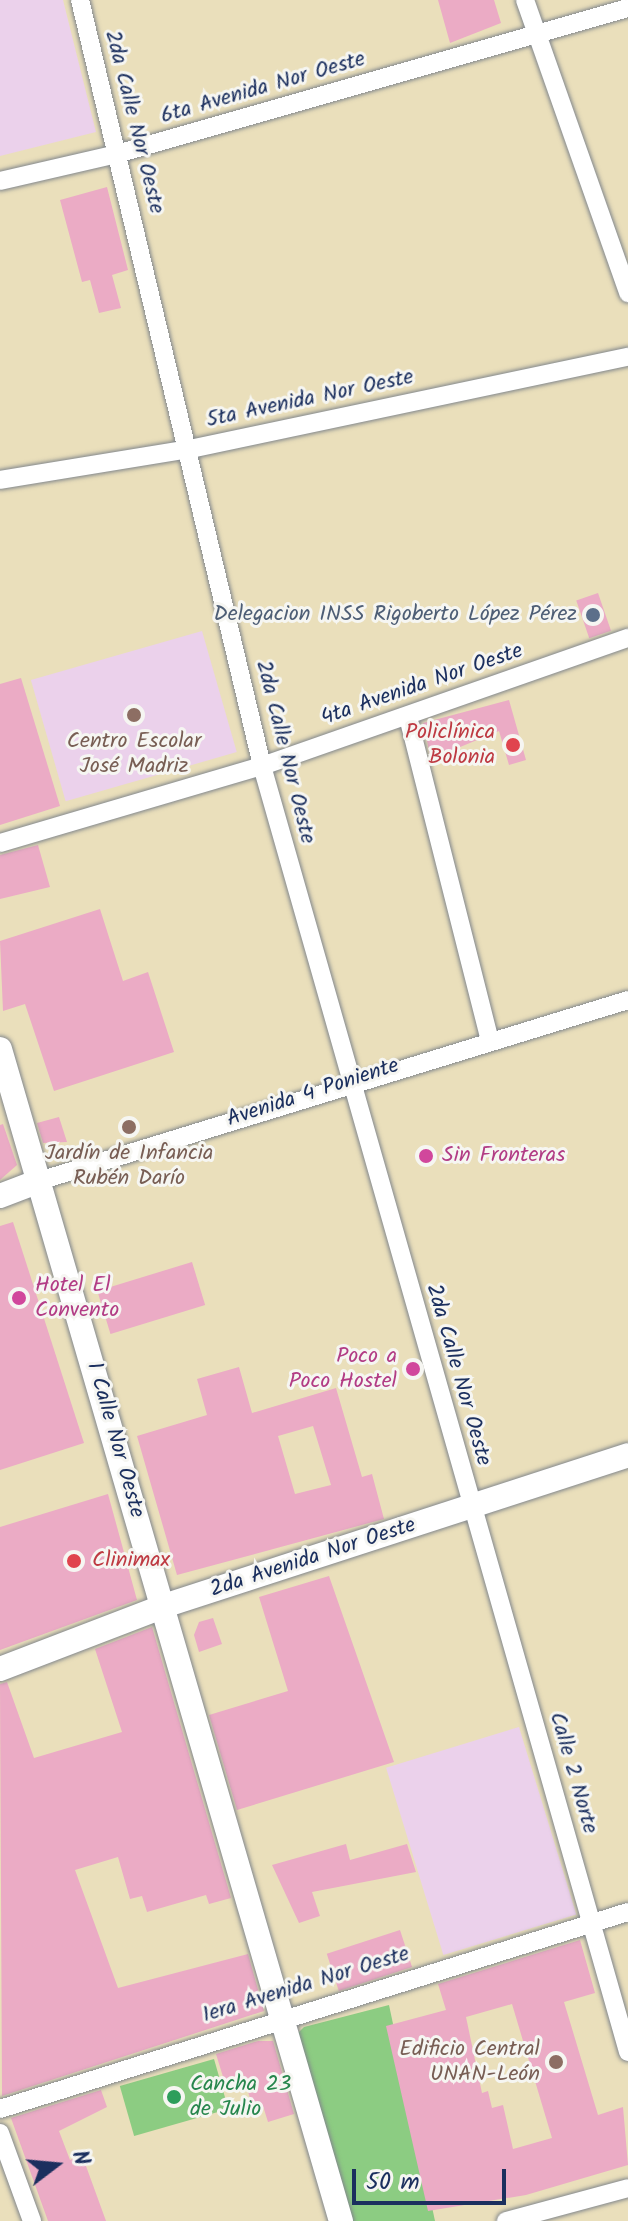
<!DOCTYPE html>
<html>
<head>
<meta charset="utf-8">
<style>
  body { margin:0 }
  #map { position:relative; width:628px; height:2221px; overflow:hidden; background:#eadfbb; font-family:Kalam,sans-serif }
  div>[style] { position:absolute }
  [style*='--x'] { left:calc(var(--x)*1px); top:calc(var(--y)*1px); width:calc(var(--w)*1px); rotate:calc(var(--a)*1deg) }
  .built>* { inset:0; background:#ebd1eb; transform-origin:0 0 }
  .green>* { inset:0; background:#8ccc82; transform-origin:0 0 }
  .building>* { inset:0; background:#ebabc5; transform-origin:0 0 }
  .roads { filter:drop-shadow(0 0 2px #82878c) drop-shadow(0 0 2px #82878c) }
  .street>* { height:18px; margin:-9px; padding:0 9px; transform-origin:9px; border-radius:9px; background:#fff }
  .secondary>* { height:24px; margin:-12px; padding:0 12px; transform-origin:12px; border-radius:12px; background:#fff }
  .dots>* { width:22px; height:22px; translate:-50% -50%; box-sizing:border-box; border:4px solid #f6f6f2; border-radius:50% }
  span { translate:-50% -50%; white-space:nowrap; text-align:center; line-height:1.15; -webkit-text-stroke:6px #f6f6f2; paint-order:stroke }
  .street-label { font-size:22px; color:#1b2f5e }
  .service-label { font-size:22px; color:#4e5e75 }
  .right { translate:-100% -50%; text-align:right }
  .health-label { font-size:22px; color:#be3a42 }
  .left { translate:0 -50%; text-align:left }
  .education-label { font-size:22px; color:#785e54 }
  .hotel-label { font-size:22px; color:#b23c85 }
  .leisure-label { font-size:22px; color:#27864d }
  .north { position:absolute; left:16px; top:2125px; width:80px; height:80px; -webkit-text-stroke:6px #f6f6f2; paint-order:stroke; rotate:74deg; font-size:22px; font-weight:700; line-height:32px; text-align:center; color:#1b2f5e }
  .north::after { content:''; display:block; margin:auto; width:28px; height:36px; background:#1b2f5e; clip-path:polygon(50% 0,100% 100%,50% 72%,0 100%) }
  .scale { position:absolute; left:352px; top:2169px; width:154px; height:36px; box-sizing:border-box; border:4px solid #1b2f5e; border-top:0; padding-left:10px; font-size:24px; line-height:28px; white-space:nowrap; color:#1b2f5e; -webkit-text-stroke:6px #f6f6f2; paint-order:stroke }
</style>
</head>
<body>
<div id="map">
  <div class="built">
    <div style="clip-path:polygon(0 0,63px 0,96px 132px,0 156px)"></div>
    <div style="left:202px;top:631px;width:126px;height:178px;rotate:74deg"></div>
    <div style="left:519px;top:1727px;width:196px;height:139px;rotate:73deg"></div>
  </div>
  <div class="green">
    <div style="clip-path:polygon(389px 2005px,435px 2221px,350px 2221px,295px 2036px,304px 2027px)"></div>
    <div style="left:214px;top:2059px;width:52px;height:98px;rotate:74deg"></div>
  </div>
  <div class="building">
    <div style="clip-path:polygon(438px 0,494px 0,501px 23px,450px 43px)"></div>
    <div style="clip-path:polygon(107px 187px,128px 270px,112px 275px,121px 308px,99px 313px,90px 280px,82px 282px,60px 200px)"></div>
    <div style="left:598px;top:593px;width:40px;height:23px;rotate:71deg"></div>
    <div style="clip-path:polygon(21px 678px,60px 806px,0 825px,0 684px)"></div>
    <div style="clip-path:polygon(509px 700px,526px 760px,509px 765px,499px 731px,431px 759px,423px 723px)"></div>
    <div style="clip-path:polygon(38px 845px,50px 887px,0 899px,0 855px)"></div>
    <div style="clip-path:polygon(100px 909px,123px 981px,148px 972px,174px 1052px,54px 1091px,25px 1004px,3px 1011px,0 941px)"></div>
    <div style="clip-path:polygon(59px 1117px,67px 1142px,43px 1143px,37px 1123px)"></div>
    <div style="clip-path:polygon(3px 1124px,17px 1165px,0 1180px,0 1125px)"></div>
    <div style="clip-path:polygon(13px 1222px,84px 1443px,0 1470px,0 1226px)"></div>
    <div style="left:192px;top:1262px;width:45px;height:99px;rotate:73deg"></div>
    <div style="clip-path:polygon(evenodd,239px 1367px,252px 1413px,336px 1388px,362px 1477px,372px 1474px,384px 1519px,177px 1575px,137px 1436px,207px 1415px,197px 1379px,239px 1367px,313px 1426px,331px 1485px,295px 1494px,278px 1436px,313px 1426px)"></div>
    <div style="clip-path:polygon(108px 1494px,137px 1600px,0 1650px,0 1527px)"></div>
    <div style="clip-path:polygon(329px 1576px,394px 1762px,237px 1810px,209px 1715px,288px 1691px,259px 1597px)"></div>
    <div style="clip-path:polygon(213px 1618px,222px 1644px,199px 1652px,194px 1635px,199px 1622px)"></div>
    <div style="clip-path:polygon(152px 1627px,231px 1898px,209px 1904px,206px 1895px,147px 1912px,142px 1896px,130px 1899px,118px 1857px,75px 1870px,118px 1988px,248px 1954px,264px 2011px,2px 2096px,0 1684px,7px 1682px,34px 1758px,122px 1732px,95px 1649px)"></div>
    <div style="clip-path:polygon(346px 1844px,350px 1860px,407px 1844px,416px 1872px,312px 1892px,320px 1916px,299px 1923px,272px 1865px)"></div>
    <div style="left:400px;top:1930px;width:39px;height:77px;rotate:72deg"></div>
    <div style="clip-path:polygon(evenodd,580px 1940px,595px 1993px,564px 2002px,598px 2115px,623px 2107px,628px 2165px,526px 2195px,428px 2211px,386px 2026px,446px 2010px,438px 1984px,580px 1940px,512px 2004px,552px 2138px,513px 2149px,503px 2105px,492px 2108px,488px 2091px,482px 2093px,466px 2017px,512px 2004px)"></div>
    <div style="clip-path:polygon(258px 2041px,273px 2041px,294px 2114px,268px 2122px,263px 2106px,253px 2109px,243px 2074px,224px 2080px,216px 2054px)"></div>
    <div style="clip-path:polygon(101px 2090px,107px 2107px,59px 2131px,70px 2160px,82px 2155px,106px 2221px,48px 2221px,11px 2118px)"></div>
  </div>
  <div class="roads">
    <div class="street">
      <div style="--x:80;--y:0;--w:787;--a:76.63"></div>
      <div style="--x:262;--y:766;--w:1337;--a:74.11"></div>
      <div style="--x:525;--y:0;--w:311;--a:70.6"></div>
      <div style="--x:0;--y:181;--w:120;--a:-13"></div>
      <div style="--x:117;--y:154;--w:531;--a:-15.95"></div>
      <div style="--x:0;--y:480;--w:193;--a:-9.3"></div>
      <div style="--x:190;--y:449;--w:448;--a:-11.9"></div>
      <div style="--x:408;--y:717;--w:331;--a:75.8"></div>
      <div style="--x:0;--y:843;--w:273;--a:-16.4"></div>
      <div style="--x:262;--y:766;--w:388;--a:-19.3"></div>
      <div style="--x:39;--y:1181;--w:616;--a:-17.08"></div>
      <div style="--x:0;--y:2109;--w:658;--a:-17.42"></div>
      <div style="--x:0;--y:2133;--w:94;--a:70"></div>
      <div style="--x:506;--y:2221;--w:126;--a:-15.1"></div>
    </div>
    <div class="secondary">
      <div style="--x:0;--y:1049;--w:1221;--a:73.78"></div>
      <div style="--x:0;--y:1196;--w:42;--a:-21"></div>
      <div style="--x:0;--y:1669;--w:176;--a:-21"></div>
      <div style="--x:164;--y:1606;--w:488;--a:-18"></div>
    </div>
  </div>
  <div class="dots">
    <div style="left:593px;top:615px;background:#5c6f8a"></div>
    <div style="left:134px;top:715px;background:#8d6e63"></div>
    <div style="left:513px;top:745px;background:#e0444e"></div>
    <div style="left:129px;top:1127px;background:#8d6e63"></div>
    <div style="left:426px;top:1156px;background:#d1479c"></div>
    <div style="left:19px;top:1298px;background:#d1479c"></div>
    <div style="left:413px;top:1369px;background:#d1479c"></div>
    <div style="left:74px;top:1561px;background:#e0444e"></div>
    <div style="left:556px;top:2062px;background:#8d6e63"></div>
    <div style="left:174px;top:2097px;background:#2e9e5b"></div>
  </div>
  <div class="street-label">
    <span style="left:263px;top:88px;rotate:-16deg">6ta Avenida Nor Oeste</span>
    <span style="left:134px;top:122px;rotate:76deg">2da Calle Nor Oeste</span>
    <span style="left:310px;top:399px;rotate:-12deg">5ta Avenida Nor Oeste</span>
    <span style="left:422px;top:685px;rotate:-19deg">4ta Avenida Nor Oeste</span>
    <span style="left:285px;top:752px;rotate:76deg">2da Calle Nor Oeste</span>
    <span style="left:313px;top:1093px;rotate:-18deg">Avenida 4 Poniente</span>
    <span style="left:458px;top:1375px;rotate:74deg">2da Calle Nor Oeste</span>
    <span style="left:115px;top:1440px;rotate:74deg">1 Calle Nor Oeste</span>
    <span style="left:313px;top:1558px;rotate:-18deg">2da Avenida Nor Oeste</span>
    <span style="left:573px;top:1773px;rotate:74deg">Calle 2 Norte</span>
    <span style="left:306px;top:1985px;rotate:-17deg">1era Avenida Nor Oeste</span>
  </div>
  <div class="service-label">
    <span class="right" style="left:577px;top:615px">Delegacion INSS Rigoberto López Pérez</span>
  </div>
  <div class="health-label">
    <span class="right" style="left:495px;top:745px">Policlínica<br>Bolonia</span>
    <span class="left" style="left:92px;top:1561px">Clinimax</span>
  </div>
  <div class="education-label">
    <span style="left:134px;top:754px">Centro Escolar<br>José Madriz</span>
    <span style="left:129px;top:1166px">Jardín de Infancia<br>Rubén Darío</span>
    <span class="right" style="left:540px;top:2062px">Edificio Central<br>UNAN-León</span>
  </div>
  <div class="hotel-label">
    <span class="left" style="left:442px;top:1156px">Sin Fronteras</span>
    <span class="left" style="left:35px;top:1298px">Hotel El<br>Convento</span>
    <span class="right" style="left:397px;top:1369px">Poco a<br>Poco Hostel</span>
  </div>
  <div class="leisure-label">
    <span class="left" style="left:190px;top:2097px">Cancha 23<br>de Julio</span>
  </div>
  <div class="north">N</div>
  <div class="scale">50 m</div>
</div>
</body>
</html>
